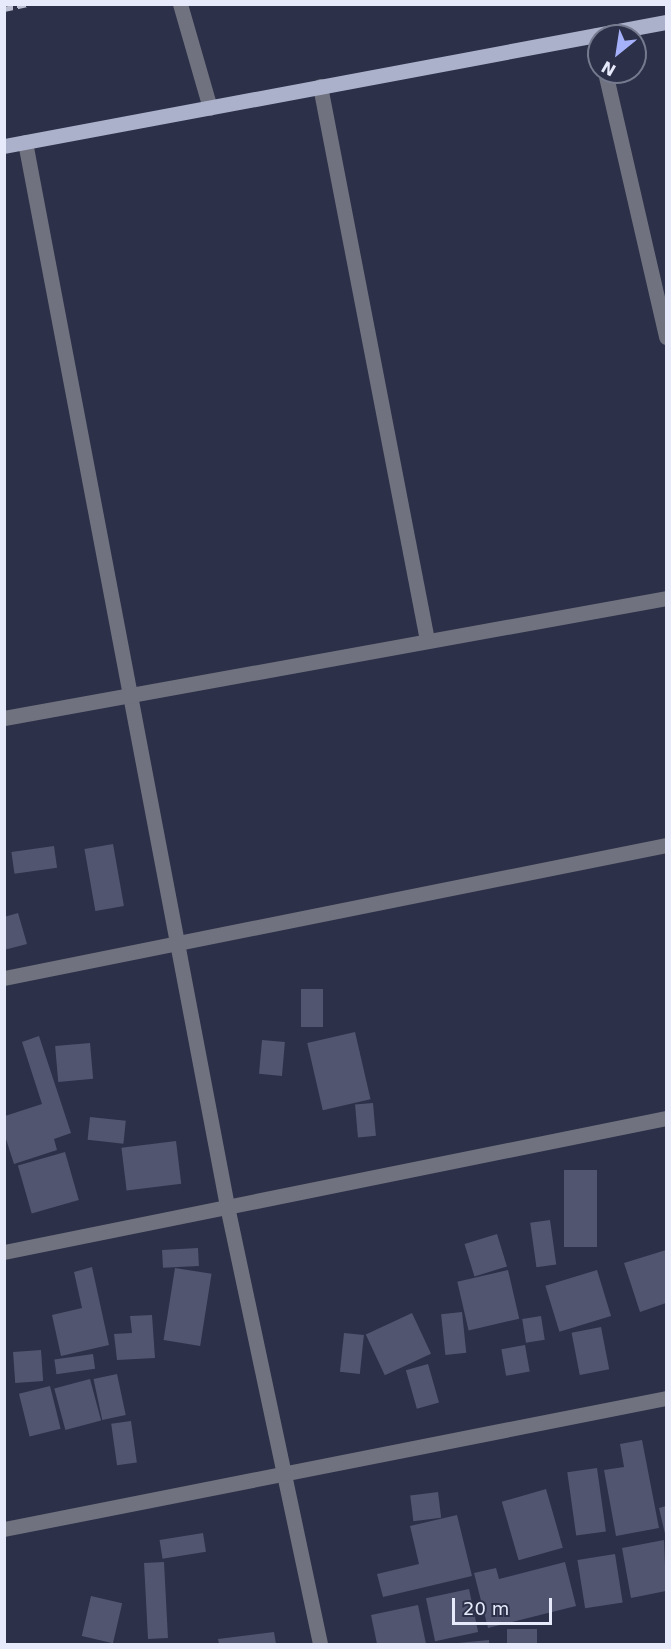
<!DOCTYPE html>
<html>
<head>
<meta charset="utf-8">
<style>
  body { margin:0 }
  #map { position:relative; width:671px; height:1649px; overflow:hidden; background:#2c3048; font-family:"DejaVu Sans",sans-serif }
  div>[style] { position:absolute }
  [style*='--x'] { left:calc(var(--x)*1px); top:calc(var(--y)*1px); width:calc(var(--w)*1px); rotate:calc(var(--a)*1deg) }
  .building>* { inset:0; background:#515570; transform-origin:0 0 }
  .minor>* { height:15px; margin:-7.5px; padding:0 7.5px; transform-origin:7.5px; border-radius:7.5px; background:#70727f }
  .major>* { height:15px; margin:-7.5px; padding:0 7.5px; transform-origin:7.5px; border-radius:7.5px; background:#acb1cb }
  .rail>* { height:4.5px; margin-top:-2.25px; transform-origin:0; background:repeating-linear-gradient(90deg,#babed0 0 9px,transparent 0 13.5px) }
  span { translate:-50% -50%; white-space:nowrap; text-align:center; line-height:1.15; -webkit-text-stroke:4.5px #2c3048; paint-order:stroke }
  .frame { position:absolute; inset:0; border:6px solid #e6eafa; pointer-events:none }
  .north { position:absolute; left:587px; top:24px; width:60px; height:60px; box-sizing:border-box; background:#2c3048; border:2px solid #767a8f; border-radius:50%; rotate:210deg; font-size:16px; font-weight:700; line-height:24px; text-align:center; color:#e6eafa }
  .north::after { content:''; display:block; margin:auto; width:21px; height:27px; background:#a6b1fc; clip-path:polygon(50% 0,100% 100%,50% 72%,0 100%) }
  .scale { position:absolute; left:452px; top:1598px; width:100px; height:27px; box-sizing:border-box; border:3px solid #e6eafa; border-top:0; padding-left:8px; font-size:18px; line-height:21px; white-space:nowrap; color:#e6eafa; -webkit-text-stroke:4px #2c3048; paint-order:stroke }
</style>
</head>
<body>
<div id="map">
  <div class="building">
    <div style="left:113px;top:844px;width:63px;height:29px;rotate:80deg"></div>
    <div style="left:54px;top:846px;width:22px;height:43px;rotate:82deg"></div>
    <div style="clip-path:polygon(18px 913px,27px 944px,4px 950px,4px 917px)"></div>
    <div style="left:301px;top:989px;width:22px;height:38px"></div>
    <div style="left:355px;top:1032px;width:69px;height:49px;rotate:77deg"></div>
    <div style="clip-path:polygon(39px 1036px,71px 1133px,54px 1139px,57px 1150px,14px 1164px,5px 1136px,5px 1116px,42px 1104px,22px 1042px)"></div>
    <div style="left:262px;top:1040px;width:23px;height:34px;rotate:5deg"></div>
    <div style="left:90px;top:1043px;width:36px;height:35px;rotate:85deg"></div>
    <div style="left:373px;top:1103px;width:33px;height:18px;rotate:85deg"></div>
    <div style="left:90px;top:1117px;width:36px;height:23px;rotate:6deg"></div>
    <div style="left:176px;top:1141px;width:43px;height:55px;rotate:83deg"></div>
    <div style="left:65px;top:1152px;width:50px;height:49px;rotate:74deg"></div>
    <div style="left:564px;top:1170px;width:33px;height:77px"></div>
    <div style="left:550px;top:1220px;width:45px;height:20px;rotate:82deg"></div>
    <div style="left:497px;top:1234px;width:34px;height:34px;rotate:73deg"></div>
    <div style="left:198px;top:1248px;width:18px;height:36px;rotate:87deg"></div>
    <div style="clip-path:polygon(666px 1250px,666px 1303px,640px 1312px,624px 1263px)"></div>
    <div style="clip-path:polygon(92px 1267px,109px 1345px,61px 1356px,52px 1315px,82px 1308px,74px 1272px)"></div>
    <div style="left:175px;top:1268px;width:37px;height:73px;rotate:9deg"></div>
    <div style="left:508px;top:1270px;width:50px;height:52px;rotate:77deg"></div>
    <div style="left:597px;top:1270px;width:48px;height:54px;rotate:73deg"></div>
    <div style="left:462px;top:1312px;width:41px;height:21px;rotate:84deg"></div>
    <div style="left:412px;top:1313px;width:45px;height:51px;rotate:65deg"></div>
    <div style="clip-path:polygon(152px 1315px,155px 1358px,117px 1360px,114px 1334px,132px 1333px,130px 1316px)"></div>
    <div style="left:541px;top:1316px;width:24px;height:19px;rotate:81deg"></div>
    <div style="left:601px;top:1327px;width:43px;height:30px;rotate:79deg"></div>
    <div style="left:344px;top:1333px;width:20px;height:39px;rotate:6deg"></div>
    <div style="left:525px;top:1345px;width:27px;height:24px;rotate:80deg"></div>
    <div style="left:41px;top:1350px;width:31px;height:28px;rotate:86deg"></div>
    <div style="left:93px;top:1354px;width:15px;height:39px;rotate:82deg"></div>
    <div style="left:428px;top:1364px;width:40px;height:23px;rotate:74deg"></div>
    <div style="left:117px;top:1374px;width:42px;height:24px;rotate:78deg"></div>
    <div style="left:90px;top:1379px;width:43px;height:37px;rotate:75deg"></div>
    <div style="left:50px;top:1386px;width:44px;height:32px;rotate:76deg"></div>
    <div style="left:131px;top:1421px;width:42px;height:20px;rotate:82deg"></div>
    <div style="clip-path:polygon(642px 1440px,659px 1528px,616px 1536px,604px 1470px,624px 1467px,620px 1444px)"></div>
    <div style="left:597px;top:1468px;width:64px;height:30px;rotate:82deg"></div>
    <div style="left:546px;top:1489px;width:61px;height:46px;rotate:74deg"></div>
    <div style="left:438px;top:1492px;width:26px;height:28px;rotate:83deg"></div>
    <div style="clip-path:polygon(666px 1506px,666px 1538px,659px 1508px)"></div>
    <div style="clip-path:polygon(457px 1515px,472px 1576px,383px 1597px,377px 1574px,419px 1564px,410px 1526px)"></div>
    <div style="left:203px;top:1533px;width:19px;height:44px;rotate:81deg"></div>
    <div style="clip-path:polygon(664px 1540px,666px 1591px,631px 1598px,622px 1548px)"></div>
    <div style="left:615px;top:1554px;width:49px;height:38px;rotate:81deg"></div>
    <div style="left:164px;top:1562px;width:76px;height:20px;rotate:87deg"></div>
    <div style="clip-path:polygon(565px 1562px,576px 1606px,488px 1628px,474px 1573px,496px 1568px,499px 1579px)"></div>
    <div style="left:469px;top:1589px;width:44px;height:44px;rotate:78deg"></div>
    <div style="left:91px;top:1596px;width:32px;height:41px;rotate:13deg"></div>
    <div style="clip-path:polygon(418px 1605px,426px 1644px,377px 1644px,371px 1615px)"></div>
    <div style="left:537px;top:1629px;width:15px;height:30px;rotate:90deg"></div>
    <div style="clip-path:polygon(274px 1632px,276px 1644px,219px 1644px,218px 1639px)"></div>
    <div style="clip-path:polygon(489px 1640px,489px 1644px,459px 1644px,458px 1643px)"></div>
  </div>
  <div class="minor">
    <div style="--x:180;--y:4;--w:108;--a:73.9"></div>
    <div style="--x:596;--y:35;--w:13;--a:77"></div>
    <div style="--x:605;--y:72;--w:272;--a:77"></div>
    <div style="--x:320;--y:86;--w:564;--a:79.07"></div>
    <div style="--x:25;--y:142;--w:1083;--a:79.25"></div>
    <div style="--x:227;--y:1206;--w:448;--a:78"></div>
    <div style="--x:4;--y:718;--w:673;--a:-10.27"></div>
    <div style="--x:4;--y:978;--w:675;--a:-11.36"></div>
    <div style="--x:4;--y:1252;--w:675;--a:-11.44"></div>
    <div style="--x:4;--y:1529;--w:675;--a:-11.19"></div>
  </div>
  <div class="major">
    <div style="--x:4;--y:146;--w:674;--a:-10.61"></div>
  </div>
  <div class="rail">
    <div style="--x:4;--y:9;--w:24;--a:-12"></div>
  </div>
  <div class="frame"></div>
  <div class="north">N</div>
  <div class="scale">20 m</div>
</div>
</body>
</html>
